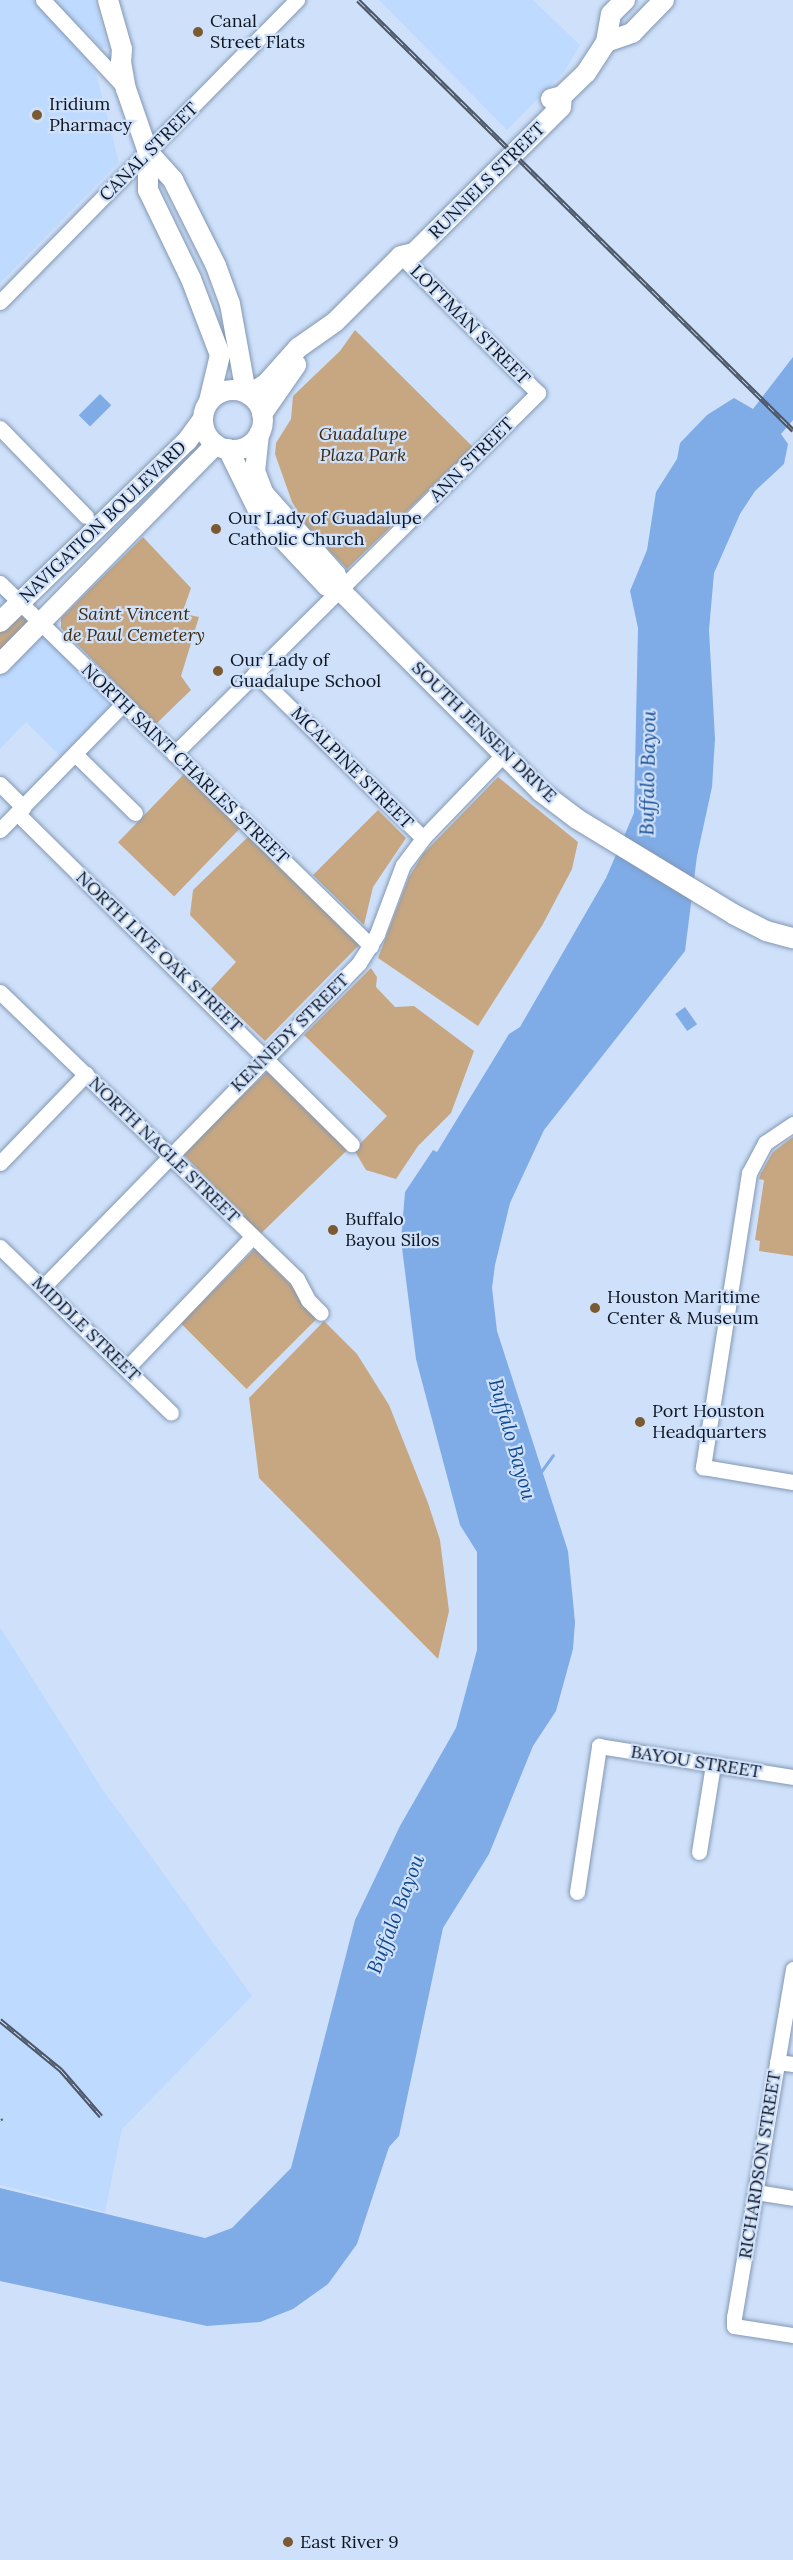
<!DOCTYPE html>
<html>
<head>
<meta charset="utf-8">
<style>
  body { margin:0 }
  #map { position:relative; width:793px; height:2560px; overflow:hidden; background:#cfe1fa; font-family:Lora,serif }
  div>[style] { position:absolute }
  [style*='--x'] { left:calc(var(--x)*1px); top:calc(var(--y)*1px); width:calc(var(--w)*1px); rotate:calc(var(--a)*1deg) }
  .built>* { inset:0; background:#bfdaff }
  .green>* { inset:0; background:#c6a782; transform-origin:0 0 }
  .water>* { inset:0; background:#7fabe6; transform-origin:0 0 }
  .stream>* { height:3px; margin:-1.5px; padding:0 1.5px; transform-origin:1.5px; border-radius:1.5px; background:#7fabe6 }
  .roads { filter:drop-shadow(0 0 2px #8297b4) drop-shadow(0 0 2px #8297b4) }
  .minor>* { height:15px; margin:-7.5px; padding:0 7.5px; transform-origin:7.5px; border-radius:7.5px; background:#fff }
  .major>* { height:20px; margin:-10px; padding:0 10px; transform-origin:10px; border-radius:10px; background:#fff }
  .major>.ring { margin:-10px; padding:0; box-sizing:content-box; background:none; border:20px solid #fff; border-radius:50% }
  .rail>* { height:5px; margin-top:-2.5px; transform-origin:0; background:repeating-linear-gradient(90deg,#cfe1fa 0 9px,#4c5666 0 18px); box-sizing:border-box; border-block:2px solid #4c5666 }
  .dots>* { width:16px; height:16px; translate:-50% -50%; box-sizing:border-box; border:3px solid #cfe1fa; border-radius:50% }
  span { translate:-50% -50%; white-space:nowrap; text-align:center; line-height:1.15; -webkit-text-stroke:4.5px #cfe1fa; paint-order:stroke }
  .poi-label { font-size:18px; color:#0e1520 }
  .left { translate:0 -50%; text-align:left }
  .street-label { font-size:18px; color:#0e1520 }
  .park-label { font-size:18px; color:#3e290d; font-style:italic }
  .water-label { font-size:20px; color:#10488e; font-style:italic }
</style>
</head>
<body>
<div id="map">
  <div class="built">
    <div style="clip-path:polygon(0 0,94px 0,107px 47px,101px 48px,83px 27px,72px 40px,96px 73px,119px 162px,0 283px)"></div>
    <div style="clip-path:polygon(379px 0,533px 0,580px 45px,565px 71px,507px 130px)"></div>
    <div style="clip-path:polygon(0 590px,117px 703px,63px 759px,26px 722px,0 749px)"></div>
    <div style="clip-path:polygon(0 1627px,103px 1790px,252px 1996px,122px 2129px,105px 2212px,0 2185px)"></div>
  </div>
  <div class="green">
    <div style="clip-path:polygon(355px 330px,473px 447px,347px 569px,309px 529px,292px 502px,275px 454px,276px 443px,291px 419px,293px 396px,340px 351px)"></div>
    <div style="clip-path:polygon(143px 537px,191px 588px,184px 608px,189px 615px,199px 617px,181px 676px,191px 690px,156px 724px,61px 628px,61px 618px)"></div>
    <div style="clip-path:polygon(18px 609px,32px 624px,0 657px,0 628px)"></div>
    <div style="left:184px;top:774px;width:78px;height:95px;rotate:44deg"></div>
    <div style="clip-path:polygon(498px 777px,578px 842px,572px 869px,543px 924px,478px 1026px,378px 958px,409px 877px,423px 854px)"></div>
    <div style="clip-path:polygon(378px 810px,406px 838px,373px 887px,364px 925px,313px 875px)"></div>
    <div style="clip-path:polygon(250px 835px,360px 944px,265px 1041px,211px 989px,236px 962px,190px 915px,193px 890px)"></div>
    <div style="clip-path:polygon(371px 968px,377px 977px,376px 987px,395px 1007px,414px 1006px,474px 1051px,451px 1113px,418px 1146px,396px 1179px,366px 1170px,354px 1150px,387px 1116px,304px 1035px)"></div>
    <div style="left:271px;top:1068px;width:112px;height:123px;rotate:46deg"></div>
    <div style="clip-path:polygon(793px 1137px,793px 1256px,759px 1251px,760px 1241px,755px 1240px,764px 1180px,759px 1179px,761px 1173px,773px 1152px)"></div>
    <div style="left:255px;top:1249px;width:93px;height:105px;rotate:45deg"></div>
    <div style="clip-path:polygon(324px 1321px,357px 1354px,389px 1405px,428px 1503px,440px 1540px,449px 1611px,438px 1659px,259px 1478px,249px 1398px)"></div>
  </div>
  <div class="water">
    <div style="clip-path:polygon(793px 357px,793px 420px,781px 434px,788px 444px,784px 464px,755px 491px,740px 514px,714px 573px,709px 630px,715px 739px,712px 787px,697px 856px,685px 951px,544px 1130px,510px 1203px,495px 1265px,492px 1288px,497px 1331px,568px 1551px,575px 1622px,573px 1649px,556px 1711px,533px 1746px,489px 1854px,443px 1928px,399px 2136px,389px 2147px,357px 2244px,328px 2284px,293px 2309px,260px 2322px,207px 2326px,0 2281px,0 2188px,205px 2238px,232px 2228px,291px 2168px,355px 1920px,400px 1826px,456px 1728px,477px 1650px,477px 1552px,460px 1525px,416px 1359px,401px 1240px,405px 1192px,433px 1150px,437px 1152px,509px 1034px,520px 1027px,606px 878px,634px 813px,638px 628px,630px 591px,647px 550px,656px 492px,677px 459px,680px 443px,707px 415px,734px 398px,753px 409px)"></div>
    <div style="left:100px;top:394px;width:16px;height:30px;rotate:45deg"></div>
    <div style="left:685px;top:1007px;width:21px;height:12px;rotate:55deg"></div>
  </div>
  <div class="stream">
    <div style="--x:540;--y:1473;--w:22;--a:-54"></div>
  </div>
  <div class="roads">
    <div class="minor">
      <div style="--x:43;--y:0;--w:122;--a:47"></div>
      <div style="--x:0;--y:302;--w:424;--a:-45.5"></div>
      <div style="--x:0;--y:428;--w:123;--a:45.7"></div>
      <div style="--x:0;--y:583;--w:519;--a:44.38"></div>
      <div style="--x:255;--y:673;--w:235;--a:44.5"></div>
      <div style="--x:75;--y:754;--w:84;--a:44.5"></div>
      <div style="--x:174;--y:754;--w:513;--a:-44.76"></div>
      <div style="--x:538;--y:393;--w:194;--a:-135"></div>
      <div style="--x:0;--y:784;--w:33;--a:45"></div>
      <div style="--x:17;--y:813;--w:471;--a:44.7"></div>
      <div style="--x:0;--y:830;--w:176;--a:-45.7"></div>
      <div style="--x:0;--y:992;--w:413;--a:44"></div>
      <div style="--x:297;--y:1279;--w:24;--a:62"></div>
      <div style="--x:308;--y:1300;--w:18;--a:45"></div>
      <div style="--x:793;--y:1124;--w:34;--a:146"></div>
      <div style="--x:765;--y:1143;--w:34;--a:118"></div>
      <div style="--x:749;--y:1173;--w:298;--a:98.9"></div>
      <div style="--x:703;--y:1467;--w:91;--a:9.5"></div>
      <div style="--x:0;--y:1163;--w:124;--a:-46"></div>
      <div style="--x:0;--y:1247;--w:238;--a:44.1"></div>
      <div style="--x:43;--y:1287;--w:453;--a:-45.7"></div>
      <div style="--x:359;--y:963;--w:34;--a:-58"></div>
      <div style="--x:377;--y:934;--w:74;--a:-69.4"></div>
      <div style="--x:403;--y:865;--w:34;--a:-53"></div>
      <div style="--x:423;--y:838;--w:115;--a:-46.1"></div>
      <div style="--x:127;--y:1368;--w:182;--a:-46.3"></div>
      <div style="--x:699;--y:1852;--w:88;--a:-80.9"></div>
      <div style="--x:577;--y:1892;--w:148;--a:-81.4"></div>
      <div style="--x:599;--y:1746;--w:196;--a:9.1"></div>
      <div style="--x:793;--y:1969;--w:353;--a:99.6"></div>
      <div style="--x:734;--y:2317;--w:9;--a:90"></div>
      <div style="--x:734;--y:2326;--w:60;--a:8.7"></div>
      <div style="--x:777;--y:2062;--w:16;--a:7"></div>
      <div style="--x:756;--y:2192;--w:37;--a:9"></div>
    </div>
    <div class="major">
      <div style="--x:108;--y:0;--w:51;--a:74.1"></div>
      <div style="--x:122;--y:49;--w:13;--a:94"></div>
      <div style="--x:121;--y:62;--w:27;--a:80"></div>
      <div style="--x:126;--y:89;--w:67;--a:70.8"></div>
      <div style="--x:148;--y:152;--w:38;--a:90"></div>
      <div style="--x:148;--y:190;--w:99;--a:64.2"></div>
      <div style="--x:191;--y:279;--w:81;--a:69.1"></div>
      <div style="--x:220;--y:355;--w:47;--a:103.4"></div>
      <div style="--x:606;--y:42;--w:28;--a:-19"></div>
      <div style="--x:632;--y:33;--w:46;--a:-45.9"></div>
      <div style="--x:551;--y:99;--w:11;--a:-15"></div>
      <div style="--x:562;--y:96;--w:33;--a:-44"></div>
      <div style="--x:586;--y:73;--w:37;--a:-57"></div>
      <div style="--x:606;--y:42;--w:28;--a:-80"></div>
      <div style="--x:611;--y:14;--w:20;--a:-45"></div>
      <div style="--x:148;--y:152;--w:38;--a:48"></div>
      <div style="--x:173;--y:180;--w:96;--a:63.4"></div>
      <div style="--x:216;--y:266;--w:40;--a:69.8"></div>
      <div style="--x:230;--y:304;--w:90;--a:79.8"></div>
      <div class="ring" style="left:203px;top:390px;width:40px;height:40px"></div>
      <div style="--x:249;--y:395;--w:22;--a:-34"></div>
      <div style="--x:267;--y:383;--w:47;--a:-48.5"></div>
      <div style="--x:298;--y:348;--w:45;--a:-35.1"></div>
      <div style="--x:335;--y:322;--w:93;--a:-45"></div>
      <div style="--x:401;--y:256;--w:13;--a:-13"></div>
      <div style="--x:414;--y:253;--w:207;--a:-44.8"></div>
      <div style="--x:561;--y:107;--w:11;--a:-85"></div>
      <div style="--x:262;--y:414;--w:60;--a:-55.2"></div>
      <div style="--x:259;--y:434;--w:37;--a:96"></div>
      <div style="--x:255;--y:471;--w:25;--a:69"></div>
      <div style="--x:264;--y:494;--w:108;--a:48.4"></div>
      <div style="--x:336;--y:575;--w:16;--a:75"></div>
      <div style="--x:340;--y:590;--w:284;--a:45.1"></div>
      <div style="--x:540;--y:791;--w:46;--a:37.1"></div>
      <div style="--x:577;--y:819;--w:183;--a:31.3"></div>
      <div style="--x:733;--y:914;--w:37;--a:27"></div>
      <div style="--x:766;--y:931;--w:28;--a:15"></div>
      <div style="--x:228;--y:449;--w:75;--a:63.8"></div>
      <div style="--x:261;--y:516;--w:96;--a:46.7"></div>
      <div style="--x:327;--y:586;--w:14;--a:17"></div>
      <div style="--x:0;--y:622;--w:260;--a:-44.1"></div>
      <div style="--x:187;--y:441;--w:27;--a:-54"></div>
      <div style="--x:0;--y:664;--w:308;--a:-45.5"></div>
    </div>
  </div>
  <div class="rail">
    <div style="--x:358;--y:0;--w:612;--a:44.67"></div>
    <div style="--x:0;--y:2020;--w:79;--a:39.3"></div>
    <div style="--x:61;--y:2070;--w:61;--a:49"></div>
    <div style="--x:0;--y:2119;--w:2;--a:63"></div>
  </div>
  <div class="dots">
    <div style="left:198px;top:32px;background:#7b5a31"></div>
    <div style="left:37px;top:115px;background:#7b5a31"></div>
    <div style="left:216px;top:529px;background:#7b5a31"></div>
    <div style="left:218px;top:671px;background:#7b5a31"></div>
    <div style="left:333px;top:1230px;background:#7b5a31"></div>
    <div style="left:595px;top:1308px;background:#7b5a31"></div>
    <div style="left:640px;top:1422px;background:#7b5a31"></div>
    <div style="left:288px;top:2542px;background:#7b5a31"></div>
  </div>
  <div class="poi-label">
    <span class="left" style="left:210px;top:32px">Canal<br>Street Flats</span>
    <span class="left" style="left:49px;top:115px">Iridium<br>Pharmacy</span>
    <span class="left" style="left:228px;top:529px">Our Lady of Guadalupe<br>Catholic Church</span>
    <span class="left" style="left:230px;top:671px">Our Lady of<br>Guadalupe School</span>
    <span class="left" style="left:345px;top:1230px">Buffalo<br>Bayou Silos</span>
    <span class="left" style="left:607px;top:1308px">Houston Maritime<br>Center &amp; Museum</span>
    <span class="left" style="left:652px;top:1422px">Port Houston<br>Headquarters</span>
    <span class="left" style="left:300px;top:2542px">East River 9</span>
  </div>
  <div class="street-label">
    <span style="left:149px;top:152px;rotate:-45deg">CANAL STREET</span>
    <span style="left:487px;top:181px;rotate:-45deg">RUNNELS STREET</span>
    <span style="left:470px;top:325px;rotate:45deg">LOTTMAN STREET</span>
    <span style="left:472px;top:460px;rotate:-45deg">ANN STREET</span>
    <span style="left:103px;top:522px;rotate:-44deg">NAVIGATION BOULEVARD</span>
    <span style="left:484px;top:732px;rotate:44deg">SOUTH JENSEN DRIVE</span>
    <span style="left:185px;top:764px;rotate:44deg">NORTH SAINT CHARLES STREET</span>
    <span style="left:352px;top:768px;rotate:45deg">MCALPINE STREET</span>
    <span style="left:159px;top:952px;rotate:44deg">NORTH LIVE OAK STREET</span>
    <span style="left:290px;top:1033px;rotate:-45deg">KENNEDY STREET</span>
    <span style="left:164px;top:1150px;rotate:44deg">NORTH NAGLE STREET</span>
    <span style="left:86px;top:1329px;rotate:44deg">MIDDLE STREET</span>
    <span style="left:696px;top:1762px;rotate:9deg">BAYOU STREET</span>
    <span style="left:760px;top:2165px;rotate:-81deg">RICHARDSON STREET</span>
  </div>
  <div class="park-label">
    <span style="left:363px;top:445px">Guadalupe<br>Plaza Park</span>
    <span style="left:134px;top:625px">Saint Vincent<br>de Paul Cemetery</span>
  </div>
  <div class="water-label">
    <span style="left:647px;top:773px;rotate:-89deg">Buffalo Bayou</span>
    <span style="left:513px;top:1439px;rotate:74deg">Buffalo Bayou</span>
    <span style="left:395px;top:1914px;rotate:-69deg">Buffalo Bayou</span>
  </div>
</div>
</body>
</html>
